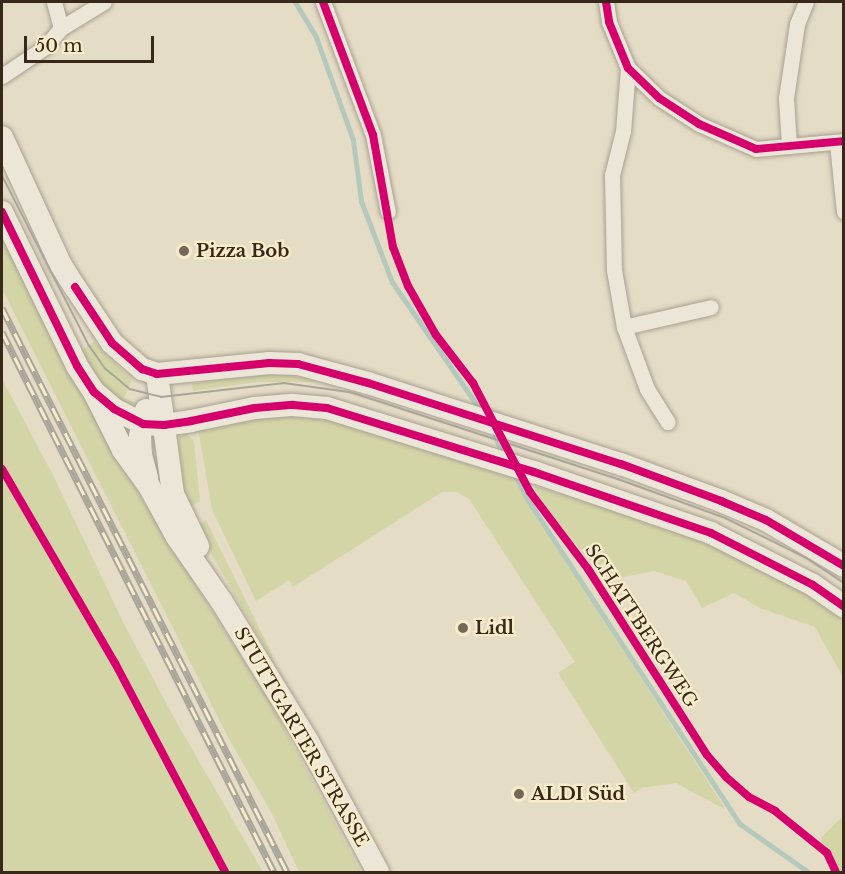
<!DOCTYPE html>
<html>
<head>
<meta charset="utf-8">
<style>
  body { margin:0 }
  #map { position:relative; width:845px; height:874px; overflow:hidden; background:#e5dcc6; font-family:"Libre Baskerville",serif }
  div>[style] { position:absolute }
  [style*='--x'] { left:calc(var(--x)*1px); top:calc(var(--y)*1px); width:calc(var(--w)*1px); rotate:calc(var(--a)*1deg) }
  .green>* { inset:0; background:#d4d5a7 }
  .stream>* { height:5px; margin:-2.5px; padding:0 2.5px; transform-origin:2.5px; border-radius:2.5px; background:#b4c9bc }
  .roads { filter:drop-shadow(0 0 2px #a8a091) drop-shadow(0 0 2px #a8a091) }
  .minor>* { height:15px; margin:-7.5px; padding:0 7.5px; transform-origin:7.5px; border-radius:7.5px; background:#ece6d9 }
  .secondary>* { height:22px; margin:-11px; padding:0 11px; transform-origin:11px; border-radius:11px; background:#ece6d9 }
  .tram>* { height:1.5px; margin:-0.75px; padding:0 0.75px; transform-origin:0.75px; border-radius:0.75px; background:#aaa59a }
  .rail>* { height:7px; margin-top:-3.5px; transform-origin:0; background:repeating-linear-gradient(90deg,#f8ecca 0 14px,#aaa59a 0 28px); box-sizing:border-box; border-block:2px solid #aaa59a }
  .cycleway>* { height:8px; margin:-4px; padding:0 4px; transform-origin:4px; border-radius:4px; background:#d6006c }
  .dots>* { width:16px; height:16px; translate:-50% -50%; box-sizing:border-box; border:3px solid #f8ecca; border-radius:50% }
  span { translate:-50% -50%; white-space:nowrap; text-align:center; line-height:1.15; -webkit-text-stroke:4.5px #f8ecca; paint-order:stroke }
  .poi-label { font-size:18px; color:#372819; font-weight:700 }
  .left { translate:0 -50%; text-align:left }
  .street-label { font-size:18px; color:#372819 }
  .frame { position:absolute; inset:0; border:3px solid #372819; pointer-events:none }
  .scale { position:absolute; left:24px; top:36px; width:130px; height:27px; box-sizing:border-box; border:3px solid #372819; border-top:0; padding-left:8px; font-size:18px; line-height:21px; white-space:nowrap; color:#372819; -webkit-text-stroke:4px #f8ecca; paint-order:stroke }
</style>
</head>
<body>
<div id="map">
  <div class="green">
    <div style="clip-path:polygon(2px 232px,91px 409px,137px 491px,273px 707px,361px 872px,299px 872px,272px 814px,229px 739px,2px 289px)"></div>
    <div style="clip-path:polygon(94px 342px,132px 380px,124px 398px,135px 403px,132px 406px,108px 397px,78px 352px)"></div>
    <div style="clip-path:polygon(250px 375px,287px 375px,317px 379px,315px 382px,258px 382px,193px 391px,192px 384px)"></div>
    <div style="clip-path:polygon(2px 379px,53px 475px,125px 626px,177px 723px,263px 872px,2px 872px)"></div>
    <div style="clip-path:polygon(254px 416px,326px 417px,513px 479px,726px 810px,676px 783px,642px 788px,634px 793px,558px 673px,575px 662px,469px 499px,457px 492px,442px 492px,293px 587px,289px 580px,256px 601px,212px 510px,198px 428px)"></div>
    <div style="clip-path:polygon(186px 433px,194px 441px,200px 501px,190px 507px,184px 496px,176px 445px,181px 436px)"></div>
    <div style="clip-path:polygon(534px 486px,687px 533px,801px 588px,843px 621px,843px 677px,815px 627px,760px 608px,734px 593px,702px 608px,686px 581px,654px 571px,609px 580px,570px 538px,541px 500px)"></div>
    <div style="clip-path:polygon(206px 520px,268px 646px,278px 670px,196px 527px)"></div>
    <div style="clip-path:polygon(843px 816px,844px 872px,841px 872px,820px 839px)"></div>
  </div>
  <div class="stream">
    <div style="--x:295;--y:2;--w:41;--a:59"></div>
    <div style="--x:316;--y:37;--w:109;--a:70.2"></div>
    <div style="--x:353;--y:140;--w:62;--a:82.5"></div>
    <div style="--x:361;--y:201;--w:87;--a:69.1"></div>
    <div style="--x:392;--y:282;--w:157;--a:55.4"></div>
    <div style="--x:491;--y:430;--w:30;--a:62"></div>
    <div style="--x:513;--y:472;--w:34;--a:62"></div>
    <div style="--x:529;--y:502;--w:385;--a:56.8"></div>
    <div style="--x:740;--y:824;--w:83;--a:35.2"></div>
  </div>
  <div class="roads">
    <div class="minor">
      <div style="--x:54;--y:2;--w:27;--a:75"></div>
      <div style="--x:323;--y:2;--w:142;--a:69.4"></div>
      <div style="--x:373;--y:135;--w:78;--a:79"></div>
      <div style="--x:606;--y:2;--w:20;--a:81"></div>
      <div style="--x:609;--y:22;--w:50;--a:67.6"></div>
      <div style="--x:628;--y:68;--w:63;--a:94.5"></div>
      <div style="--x:623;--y:131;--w:45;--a:104"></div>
      <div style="--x:612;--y:175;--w:95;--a:88.8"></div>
      <div style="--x:614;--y:270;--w:58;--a:80"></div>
      <div style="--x:624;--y:327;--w:66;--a:69.6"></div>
      <div style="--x:647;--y:389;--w:39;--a:58"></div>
      <div style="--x:628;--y:68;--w:43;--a:44.1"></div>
      <div style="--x:659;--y:98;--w:48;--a:33"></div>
      <div style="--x:699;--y:124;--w:62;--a:23.7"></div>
      <div style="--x:756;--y:149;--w:88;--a:-5.2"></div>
      <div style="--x:2;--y:76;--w:52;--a:-34"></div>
      <div style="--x:45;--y:47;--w:25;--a:-50"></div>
      <div style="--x:61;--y:28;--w:50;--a:-31.2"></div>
      <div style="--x:837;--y:143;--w:69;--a:84.2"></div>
      <div style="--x:789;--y:146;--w:48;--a:-93.6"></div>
      <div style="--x:786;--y:98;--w:75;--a:-81.5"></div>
      <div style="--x:797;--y:24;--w:24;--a:-68"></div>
      <div style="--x:624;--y:327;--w:89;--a:-12.9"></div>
    </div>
    <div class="secondary">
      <div style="--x:2;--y:137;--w:141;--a:65.3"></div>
      <div style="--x:61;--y:265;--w:26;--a:58"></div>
      <div style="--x:75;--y:287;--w:67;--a:56.5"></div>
      <div style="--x:112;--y:343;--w:40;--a:41"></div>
      <div style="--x:142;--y:369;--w:16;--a:18"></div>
      <div style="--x:157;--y:374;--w:113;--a:-5.6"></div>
      <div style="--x:269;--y:363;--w:29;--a:2"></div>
      <div style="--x:298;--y:364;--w:73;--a:15.2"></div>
      <div style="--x:368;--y:383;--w:266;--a:17.8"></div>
      <div style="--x:621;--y:464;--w:107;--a:20.3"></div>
      <div style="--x:721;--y:501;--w:49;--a:22.9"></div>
      <div style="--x:766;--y:520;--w:91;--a:30.5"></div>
      <div style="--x:2;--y:212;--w:171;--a:64"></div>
      <div style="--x:77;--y:366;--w:31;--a:57"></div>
      <div style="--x:94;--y:392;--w:65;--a:63.4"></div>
      <div style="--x:123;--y:450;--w:44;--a:54.2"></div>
      <div style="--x:149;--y:486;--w:58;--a:61.2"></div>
      <div style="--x:177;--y:537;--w:79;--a:55.3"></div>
      <div style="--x:222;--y:602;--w:164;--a:58.4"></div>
      <div style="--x:308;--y:742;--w:148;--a:61.7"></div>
      <div style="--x:157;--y:374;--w:121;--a:82.4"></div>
      <div style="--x:173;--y:494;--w:58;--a:64.3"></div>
      <div style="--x:94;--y:392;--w:26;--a:40"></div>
      <div style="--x:114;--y:409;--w:33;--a:27"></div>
      <div style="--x:143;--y:424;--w:21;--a:3"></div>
      <div style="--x:164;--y:425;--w:27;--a:-8"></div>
      <div style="--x:191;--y:421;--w:65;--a:-11.5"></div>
      <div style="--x:255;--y:408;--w:38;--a:-5"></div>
      <div style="--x:293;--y:405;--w:34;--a:5"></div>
      <div style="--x:327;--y:408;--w:217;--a:17.2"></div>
      <div style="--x:534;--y:472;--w:187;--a:19"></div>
      <div style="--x:711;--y:533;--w:114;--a:27"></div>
      <div style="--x:813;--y:585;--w:38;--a:35"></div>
      <div style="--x:146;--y:410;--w:28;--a:103"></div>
      <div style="--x:140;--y:437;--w:18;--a:87"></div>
      <div style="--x:141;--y:455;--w:24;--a:75"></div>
    </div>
  </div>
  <div class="tram">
    <div style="--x:2;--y:175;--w:191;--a:62.9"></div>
    <div style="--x:89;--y:345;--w:28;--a:55"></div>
    <div style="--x:105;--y:368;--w:33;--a:40"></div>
    <div style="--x:130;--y:389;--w:32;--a:14"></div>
    <div style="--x:161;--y:397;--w:124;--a:-6.5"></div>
    <div style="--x:284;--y:383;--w:67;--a:7.8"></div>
    <div style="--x:350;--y:392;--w:282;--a:18"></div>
    <div style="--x:618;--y:479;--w:114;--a:20"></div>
    <div style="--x:725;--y:518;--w:91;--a:26"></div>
    <div style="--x:807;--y:558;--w:45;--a:34"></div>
  </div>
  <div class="rail">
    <div style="--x:2;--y:308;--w:632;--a:63.19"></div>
    <div style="--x:2;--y:332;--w:605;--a:63.27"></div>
  </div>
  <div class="cycleway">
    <div style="--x:323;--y:2;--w:142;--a:69.4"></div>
    <div style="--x:373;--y:135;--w:114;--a:79.9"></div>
    <div style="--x:393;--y:247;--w:42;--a:69"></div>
    <div style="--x:408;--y:286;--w:56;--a:60.3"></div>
    <div style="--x:436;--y:335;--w:61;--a:52.4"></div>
    <div style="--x:473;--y:383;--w:123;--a:62.4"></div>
    <div style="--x:530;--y:492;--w:96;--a:53"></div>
    <div style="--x:588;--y:569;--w:221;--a:57.4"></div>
    <div style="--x:707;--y:755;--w:29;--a:49"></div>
    <div style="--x:726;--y:777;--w:30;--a:41"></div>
    <div style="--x:749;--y:797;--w:30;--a:28"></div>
    <div style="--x:775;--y:811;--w:67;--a:38.9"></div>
    <div style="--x:827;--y:853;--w:21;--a:65"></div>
    <div style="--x:606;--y:2;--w:20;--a:81"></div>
    <div style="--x:609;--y:22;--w:50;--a:67.6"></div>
    <div style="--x:628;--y:68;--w:43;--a:44.1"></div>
    <div style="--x:659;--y:98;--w:48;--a:33"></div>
    <div style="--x:699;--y:124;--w:62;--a:23.7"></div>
    <div style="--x:756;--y:149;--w:88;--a:-5.2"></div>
    <div style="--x:2;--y:212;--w:171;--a:64"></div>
    <div style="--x:77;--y:366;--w:31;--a:57"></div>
    <div style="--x:94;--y:392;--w:26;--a:40"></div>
    <div style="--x:114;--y:409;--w:33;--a:27"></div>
    <div style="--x:143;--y:424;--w:21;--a:3"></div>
    <div style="--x:164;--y:425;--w:27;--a:-8"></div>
    <div style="--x:191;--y:421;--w:65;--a:-11.5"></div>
    <div style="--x:255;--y:408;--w:38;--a:-5"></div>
    <div style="--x:293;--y:405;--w:34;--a:5"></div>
    <div style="--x:327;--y:408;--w:217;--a:17.2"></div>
    <div style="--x:534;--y:472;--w:187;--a:19"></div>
    <div style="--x:711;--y:533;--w:114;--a:27"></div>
    <div style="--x:813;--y:585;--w:38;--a:35"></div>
    <div style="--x:75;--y:287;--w:67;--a:56.5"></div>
    <div style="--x:112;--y:343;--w:40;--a:41"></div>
    <div style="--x:142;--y:369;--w:16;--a:18"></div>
    <div style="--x:157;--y:374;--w:113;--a:-5.6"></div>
    <div style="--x:269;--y:363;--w:29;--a:2"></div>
    <div style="--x:298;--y:364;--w:73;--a:15.2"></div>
    <div style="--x:368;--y:383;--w:266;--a:17.8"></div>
    <div style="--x:621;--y:464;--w:107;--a:20.3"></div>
    <div style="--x:721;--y:501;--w:49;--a:22.9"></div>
    <div style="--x:766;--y:520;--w:91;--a:30.5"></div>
    <div style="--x:2;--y:469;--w:225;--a:59.8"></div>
    <div style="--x:115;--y:663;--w:236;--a:62.2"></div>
  </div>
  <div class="dots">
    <div style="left:184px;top:251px;background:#746756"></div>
    <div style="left:463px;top:628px;background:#746756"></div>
    <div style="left:519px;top:794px;background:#746756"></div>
  </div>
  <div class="poi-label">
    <span class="left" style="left:196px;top:251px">Pizza Bob</span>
    <span class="left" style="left:475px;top:628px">Lidl</span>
    <span class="left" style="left:531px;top:794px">ALDI Süd</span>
  </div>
  <div class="street-label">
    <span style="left:641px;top:626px;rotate:57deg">SCHATTBERGWEG</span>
    <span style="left:301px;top:737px;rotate:60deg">STUTTGARTER STRASSE</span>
  </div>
  <div class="frame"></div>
  <div class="scale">50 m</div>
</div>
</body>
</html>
